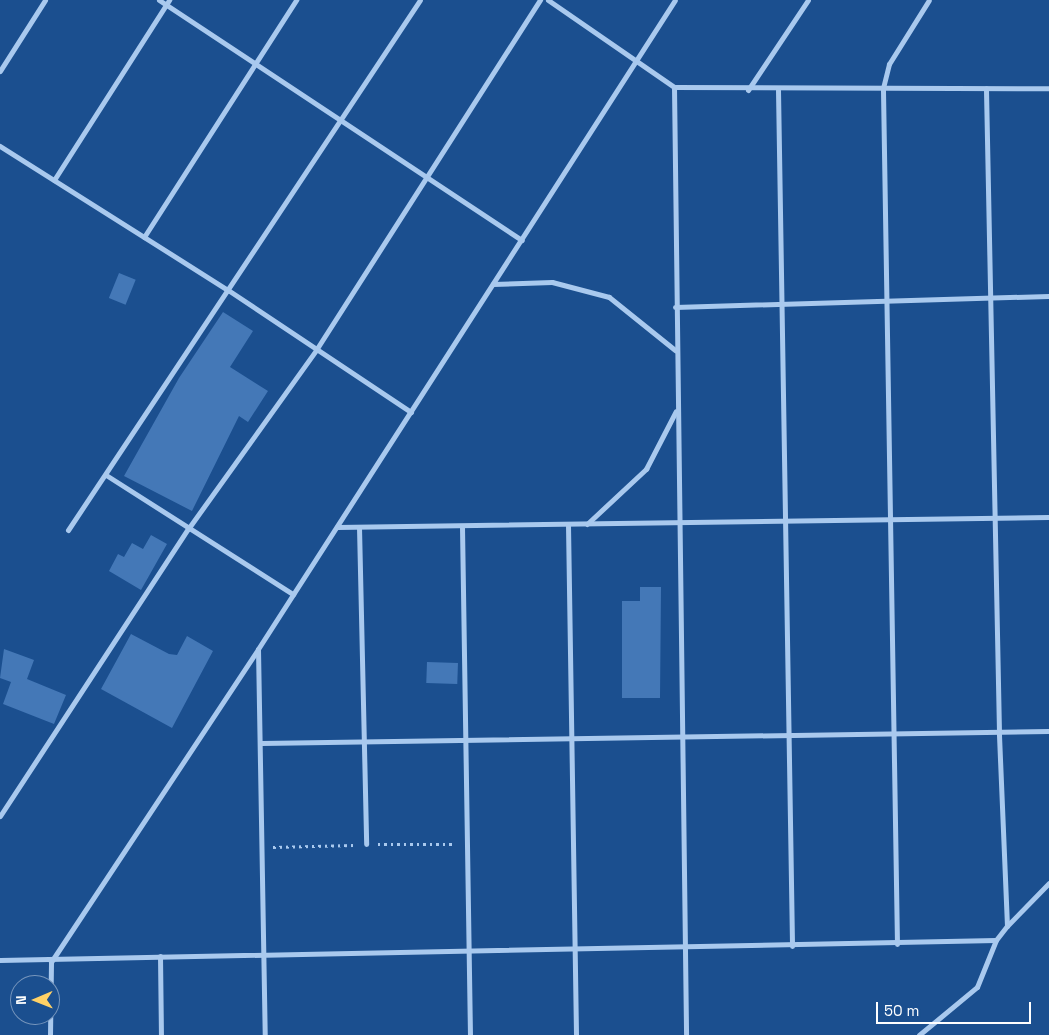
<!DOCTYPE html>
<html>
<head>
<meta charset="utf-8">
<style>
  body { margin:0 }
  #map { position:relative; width:1049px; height:1035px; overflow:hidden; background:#1b4f8f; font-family:"Space Grotesk",sans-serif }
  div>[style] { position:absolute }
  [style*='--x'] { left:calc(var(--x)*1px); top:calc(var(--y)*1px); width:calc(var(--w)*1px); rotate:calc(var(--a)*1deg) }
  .building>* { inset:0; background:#4478b7; transform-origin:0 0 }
  .path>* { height:3px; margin-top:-1.5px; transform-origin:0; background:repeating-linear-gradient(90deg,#a9c9ee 0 2.5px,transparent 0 6.5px) }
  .street>* { height:5px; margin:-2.5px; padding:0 2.5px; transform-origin:2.5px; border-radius:2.5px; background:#a9c9ee }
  span { translate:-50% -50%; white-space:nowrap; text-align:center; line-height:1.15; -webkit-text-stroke:4px #1b4f8f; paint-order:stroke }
  .north { position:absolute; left:10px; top:975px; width:50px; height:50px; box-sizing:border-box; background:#1b4f8f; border:1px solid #7695bc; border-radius:50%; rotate:269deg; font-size:14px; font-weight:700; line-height:20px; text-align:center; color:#fff }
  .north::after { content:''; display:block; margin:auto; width:18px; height:22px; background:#ffd166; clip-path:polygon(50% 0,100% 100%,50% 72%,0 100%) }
  .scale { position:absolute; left:876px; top:1002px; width:155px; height:22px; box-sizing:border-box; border:2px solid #fff; border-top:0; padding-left:6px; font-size:15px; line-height:18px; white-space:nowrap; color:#fff; -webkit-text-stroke:4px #1b4f8f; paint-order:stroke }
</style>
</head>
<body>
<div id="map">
  <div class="building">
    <div style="left:119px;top:273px;width:18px;height:27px;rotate:22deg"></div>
    <div style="clip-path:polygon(223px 312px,253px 331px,230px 367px,268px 391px,248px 422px,239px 416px,192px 511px,124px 476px,179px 378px)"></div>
    <div style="clip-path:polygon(151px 535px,167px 544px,141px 590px,109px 571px,118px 554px,124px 557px,132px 543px,143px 549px)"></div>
    <div style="clip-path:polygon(640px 587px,661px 587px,660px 698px,622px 698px,622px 601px,640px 601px)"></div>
    <div style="clip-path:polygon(131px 634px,169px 654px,177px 655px,187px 636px,213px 651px,172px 728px,101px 689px)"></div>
    <div style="clip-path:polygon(4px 649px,34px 660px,27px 679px,66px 695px,54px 724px,3px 704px,11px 682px,0 678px)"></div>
    <div style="left:427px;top:662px;width:31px;height:21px;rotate:2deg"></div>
  </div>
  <div class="path">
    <div style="--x:378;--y:844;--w:76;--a:0"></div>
    <div style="--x:273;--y:847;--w:81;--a:-1.4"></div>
  </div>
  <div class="street">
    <div style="--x:159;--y:0;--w:435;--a:33.5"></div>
    <div style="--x:548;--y:0;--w:153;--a:34.6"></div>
    <div style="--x:674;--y:87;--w:375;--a:0.2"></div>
    <div style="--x:0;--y:71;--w:84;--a:-57.6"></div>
    <div style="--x:674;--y:87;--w:948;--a:89.27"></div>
    <div style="--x:748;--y:90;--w:108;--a:-56.3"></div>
    <div style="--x:778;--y:90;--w:856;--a:89.06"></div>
    <div style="--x:0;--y:146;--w:270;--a:32.3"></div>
    <div style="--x:228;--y:290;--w:220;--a:33.7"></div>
    <div style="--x:54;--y:180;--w:214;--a:-57.4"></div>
    <div style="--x:144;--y:237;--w:282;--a:-57.3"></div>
    <div style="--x:493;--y:284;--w:59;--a:-1.9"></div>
    <div style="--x:552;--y:282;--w:59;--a:14.7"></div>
    <div style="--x:609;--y:297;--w:85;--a:38.8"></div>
    <div style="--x:675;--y:307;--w:374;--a:-1.7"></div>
    <div style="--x:106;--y:475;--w:222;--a:32.5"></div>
    <div style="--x:587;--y:524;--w:81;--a:-43"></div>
    <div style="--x:646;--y:469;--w:65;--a:-62.7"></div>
    <div style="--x:568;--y:525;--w:510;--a:89.1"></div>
    <div style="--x:337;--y:527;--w:712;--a:-0.8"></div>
    <div style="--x:359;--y:527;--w:317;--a:88.7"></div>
    <div style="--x:462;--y:527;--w:508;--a:89.1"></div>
    <div style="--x:68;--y:530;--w:636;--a:-56.41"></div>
    <div style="--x:258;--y:649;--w:386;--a:89"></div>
    <div style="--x:261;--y:743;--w:788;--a:-0.87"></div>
    <div style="--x:0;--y:816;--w:343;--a:-56.8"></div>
    <div style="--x:188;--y:529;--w:220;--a:-54.4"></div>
    <div style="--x:316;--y:350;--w:416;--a:-57.4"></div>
    <div style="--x:1007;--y:926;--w:60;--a:-45.7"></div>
    <div style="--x:897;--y:944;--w:856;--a:-90.94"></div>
    <div style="--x:883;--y:88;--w:25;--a:-76"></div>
    <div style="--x:889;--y:64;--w:75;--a:-58"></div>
    <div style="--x:160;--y:956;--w:79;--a:89.3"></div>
    <div style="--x:0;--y:960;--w:996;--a:-1.15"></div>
    <div style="--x:50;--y:1035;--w:73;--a:-89.2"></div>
    <div style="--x:51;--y:962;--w:375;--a:-56.5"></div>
    <div style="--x:258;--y:649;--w:771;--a:-57.28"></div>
    <div style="--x:919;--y:1035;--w:75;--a:-39.6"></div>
    <div style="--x:977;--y:987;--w:51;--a:-68"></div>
    <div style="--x:996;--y:940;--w:18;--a:-52"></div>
    <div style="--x:1007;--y:926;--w:194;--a:-92.4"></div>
    <div style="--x:999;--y:732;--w:644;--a:-91.16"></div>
  </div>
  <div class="north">N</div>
  <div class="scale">50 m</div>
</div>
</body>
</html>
